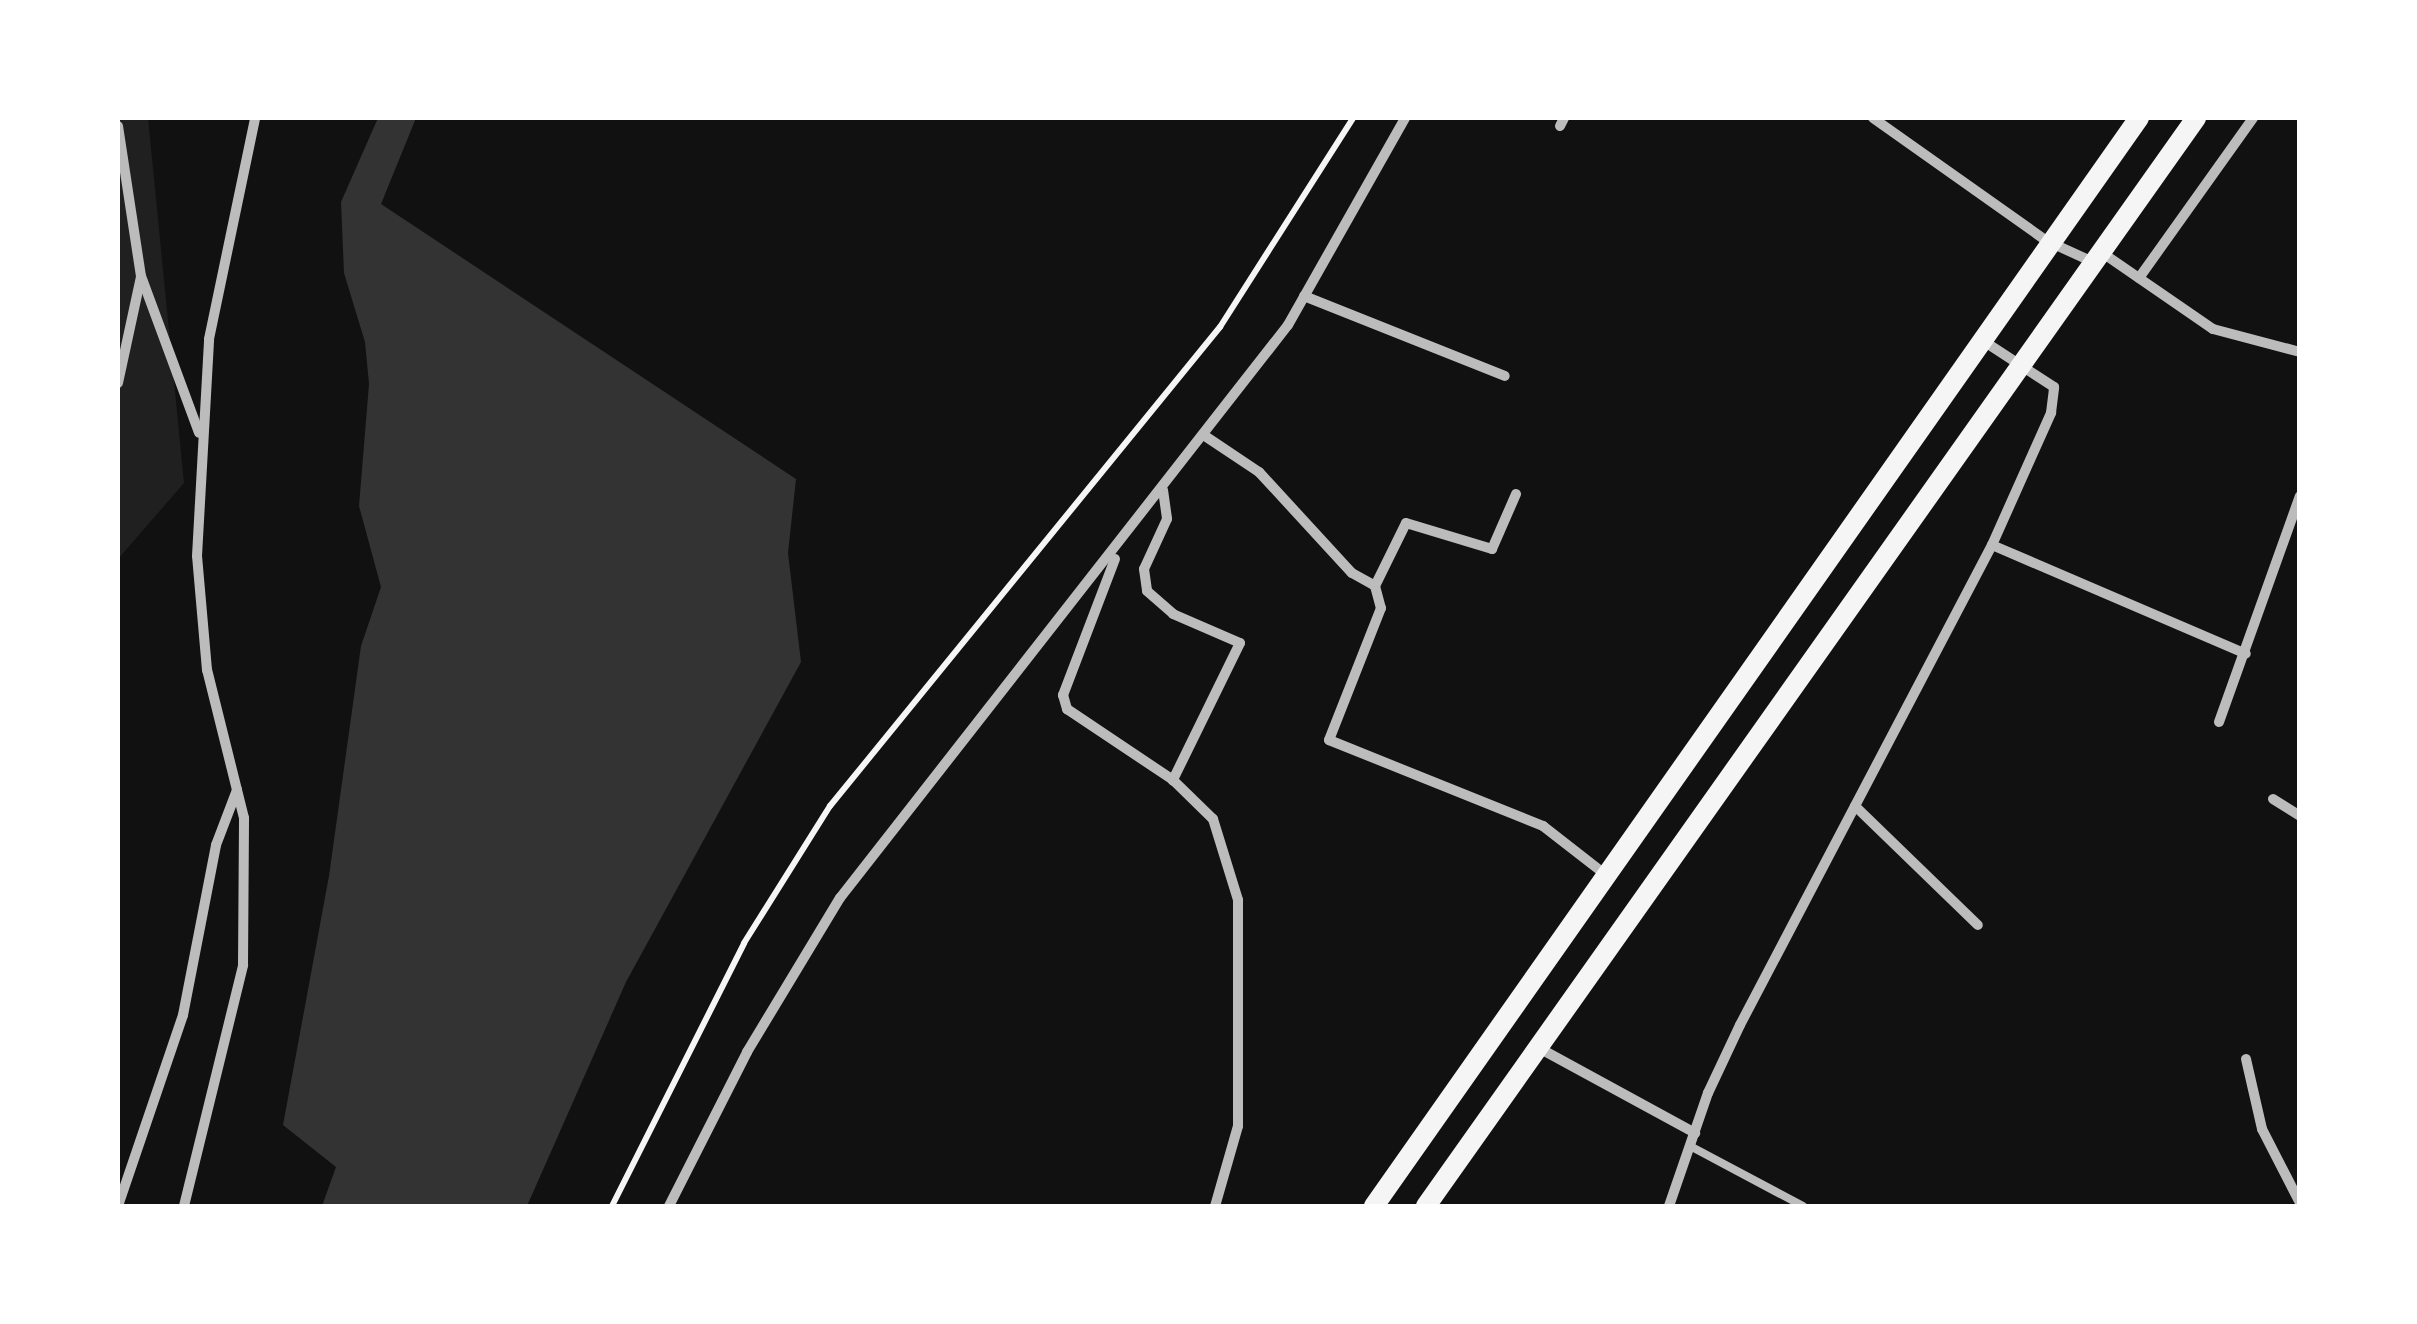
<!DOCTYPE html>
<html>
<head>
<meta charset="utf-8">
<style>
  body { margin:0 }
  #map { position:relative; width:2417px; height:1324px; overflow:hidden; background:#111; font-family:"PT Sans",sans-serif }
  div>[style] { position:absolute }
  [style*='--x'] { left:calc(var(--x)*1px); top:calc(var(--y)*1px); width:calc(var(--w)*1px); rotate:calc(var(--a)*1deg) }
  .green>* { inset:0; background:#202020 }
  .water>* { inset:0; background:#333 }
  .path>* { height:6px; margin:-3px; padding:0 3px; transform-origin:3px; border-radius:3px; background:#f5f5f5 }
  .service>* { height:8px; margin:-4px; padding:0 4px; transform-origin:4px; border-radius:4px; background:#bcbcbc }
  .minor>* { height:10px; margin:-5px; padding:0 5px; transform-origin:5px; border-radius:5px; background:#bcbcbc }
  .secondary>* { height:20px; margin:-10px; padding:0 10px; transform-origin:10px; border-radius:10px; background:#f5f5f5 }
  span { translate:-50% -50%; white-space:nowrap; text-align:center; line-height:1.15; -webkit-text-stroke:10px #fff; paint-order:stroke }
  .frame { position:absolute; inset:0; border:120px solid #fff; pointer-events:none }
</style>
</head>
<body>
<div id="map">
  <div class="green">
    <div style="clip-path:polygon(118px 118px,148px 118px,184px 483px,118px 559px)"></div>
  </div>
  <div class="water">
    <div style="clip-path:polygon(378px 118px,416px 118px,381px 204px,796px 479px,788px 553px,801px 662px,626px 982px,527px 1206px,322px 1206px,336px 1167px,283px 1125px,329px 876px,361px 646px,381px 587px,359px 506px,369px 384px,365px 342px,344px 273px,341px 202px)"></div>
  </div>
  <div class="path">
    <div style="--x:612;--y:1206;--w:294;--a:-63.3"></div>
    <div style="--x:744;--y:943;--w:162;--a:-57.9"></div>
    <div style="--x:830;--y:806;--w:618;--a:-50.85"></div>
    <div style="--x:1220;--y:327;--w:248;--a:-57.5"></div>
  </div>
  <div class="service">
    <div style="--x:1690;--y:1146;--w:128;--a:28"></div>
  </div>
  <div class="minor">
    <div style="--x:1873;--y:118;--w:213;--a:35.3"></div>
    <div style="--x:2047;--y:241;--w:51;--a:24.5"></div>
    <div style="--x:118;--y:126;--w:152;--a:81.3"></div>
    <div style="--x:141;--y:276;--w:167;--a:69.7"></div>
    <div style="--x:1560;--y:126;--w:9;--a:-63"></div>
    <div style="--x:2101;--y:252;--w:136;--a:34.5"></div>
    <div style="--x:2213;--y:329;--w:90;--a:14.8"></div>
    <div style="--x:2139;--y:278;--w:196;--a:-54.5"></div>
    <div style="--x:1304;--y:296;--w:216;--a:21.7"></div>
    <div style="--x:118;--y:383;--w:108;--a:-77.8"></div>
    <div style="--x:1205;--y:436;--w:65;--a:33.7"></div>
    <div style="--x:1259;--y:472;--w:137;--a:47.4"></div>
    <div style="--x:1352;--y:573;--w:26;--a:29"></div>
    <div style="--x:1375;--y:586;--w:23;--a:75"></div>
    <div style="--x:1381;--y:608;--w:142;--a:111.5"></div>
    <div style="--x:1329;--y:740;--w:231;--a:21.9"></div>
    <div style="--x:1543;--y:826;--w:80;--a:37.9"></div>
    <div style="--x:1163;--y:490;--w:29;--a:82"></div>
    <div style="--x:1167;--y:519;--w:55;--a:114.7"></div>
    <div style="--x:1144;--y:569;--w:22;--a:82"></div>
    <div style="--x:1147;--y:591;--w:35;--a:41"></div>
    <div style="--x:1173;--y:614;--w:73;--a:23.4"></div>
    <div style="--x:1240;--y:643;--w:153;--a:116.1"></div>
    <div style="--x:1992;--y:545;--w:276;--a:23.2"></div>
    <div style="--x:1115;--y:559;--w:146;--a:110.9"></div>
    <div style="--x:1063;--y:695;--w:15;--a:74"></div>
    <div style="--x:1067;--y:709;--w:128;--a:33.8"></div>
    <div style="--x:1173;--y:780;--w:56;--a:44.3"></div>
    <div style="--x:1213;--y:819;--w:85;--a:72.8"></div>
    <div style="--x:1238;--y:900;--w:226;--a:90"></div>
    <div style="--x:1238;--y:1126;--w:83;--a:106"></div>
    <div style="--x:1375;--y:586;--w:70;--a:-63.8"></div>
    <div style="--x:1406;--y:523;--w:90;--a:16.8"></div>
    <div style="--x:1492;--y:549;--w:60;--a:-66.4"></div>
    <div style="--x:2219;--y:722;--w:240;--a:-70.3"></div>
    <div style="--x:2273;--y:799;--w:32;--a:32"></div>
    <div style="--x:1855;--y:806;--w:171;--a:44.1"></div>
    <div style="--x:1539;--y:1048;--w:178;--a:28.6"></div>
    <div style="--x:2246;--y:1059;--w:72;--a:77.1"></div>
    <div style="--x:2262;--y:1129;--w:83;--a:62.8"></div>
    <div style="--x:118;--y:1206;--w:202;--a:-71.2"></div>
    <div style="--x:183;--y:1015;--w:173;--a:-79"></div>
    <div style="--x:216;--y:845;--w:59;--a:-69.1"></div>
    <div style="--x:184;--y:1206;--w:248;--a:-76.2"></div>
    <div style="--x:243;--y:965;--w:147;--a:-89.6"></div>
    <div style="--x:244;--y:818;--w:153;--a:-104"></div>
    <div style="--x:207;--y:670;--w:114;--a:-95"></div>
    <div style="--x:197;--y:556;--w:217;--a:-86.8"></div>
    <div style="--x:209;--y:339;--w:226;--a:-78.2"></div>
    <div style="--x:669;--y:1206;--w:173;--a:-63.1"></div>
    <div style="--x:747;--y:1052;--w:180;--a:-58.9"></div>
    <div style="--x:840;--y:898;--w:727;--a:-51.98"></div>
    <div style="--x:1288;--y:325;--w:238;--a:-60.5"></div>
    <div style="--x:1669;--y:1206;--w:120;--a:-71"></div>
    <div style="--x:1708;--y:1093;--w:75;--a:-64.8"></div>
    <div style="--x:1740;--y:1025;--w:542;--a:-62.3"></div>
    <div style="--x:1992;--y:545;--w:145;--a:-65.9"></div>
    <div style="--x:2051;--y:413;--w:26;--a:-83"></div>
    <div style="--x:2054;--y:387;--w:86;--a:-146.9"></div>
  </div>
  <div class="secondary">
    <div style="--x:1374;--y:1206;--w:1330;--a:-54.89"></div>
    <div style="--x:1426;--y:1206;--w:1333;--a:-54.71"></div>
  </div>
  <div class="frame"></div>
</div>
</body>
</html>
